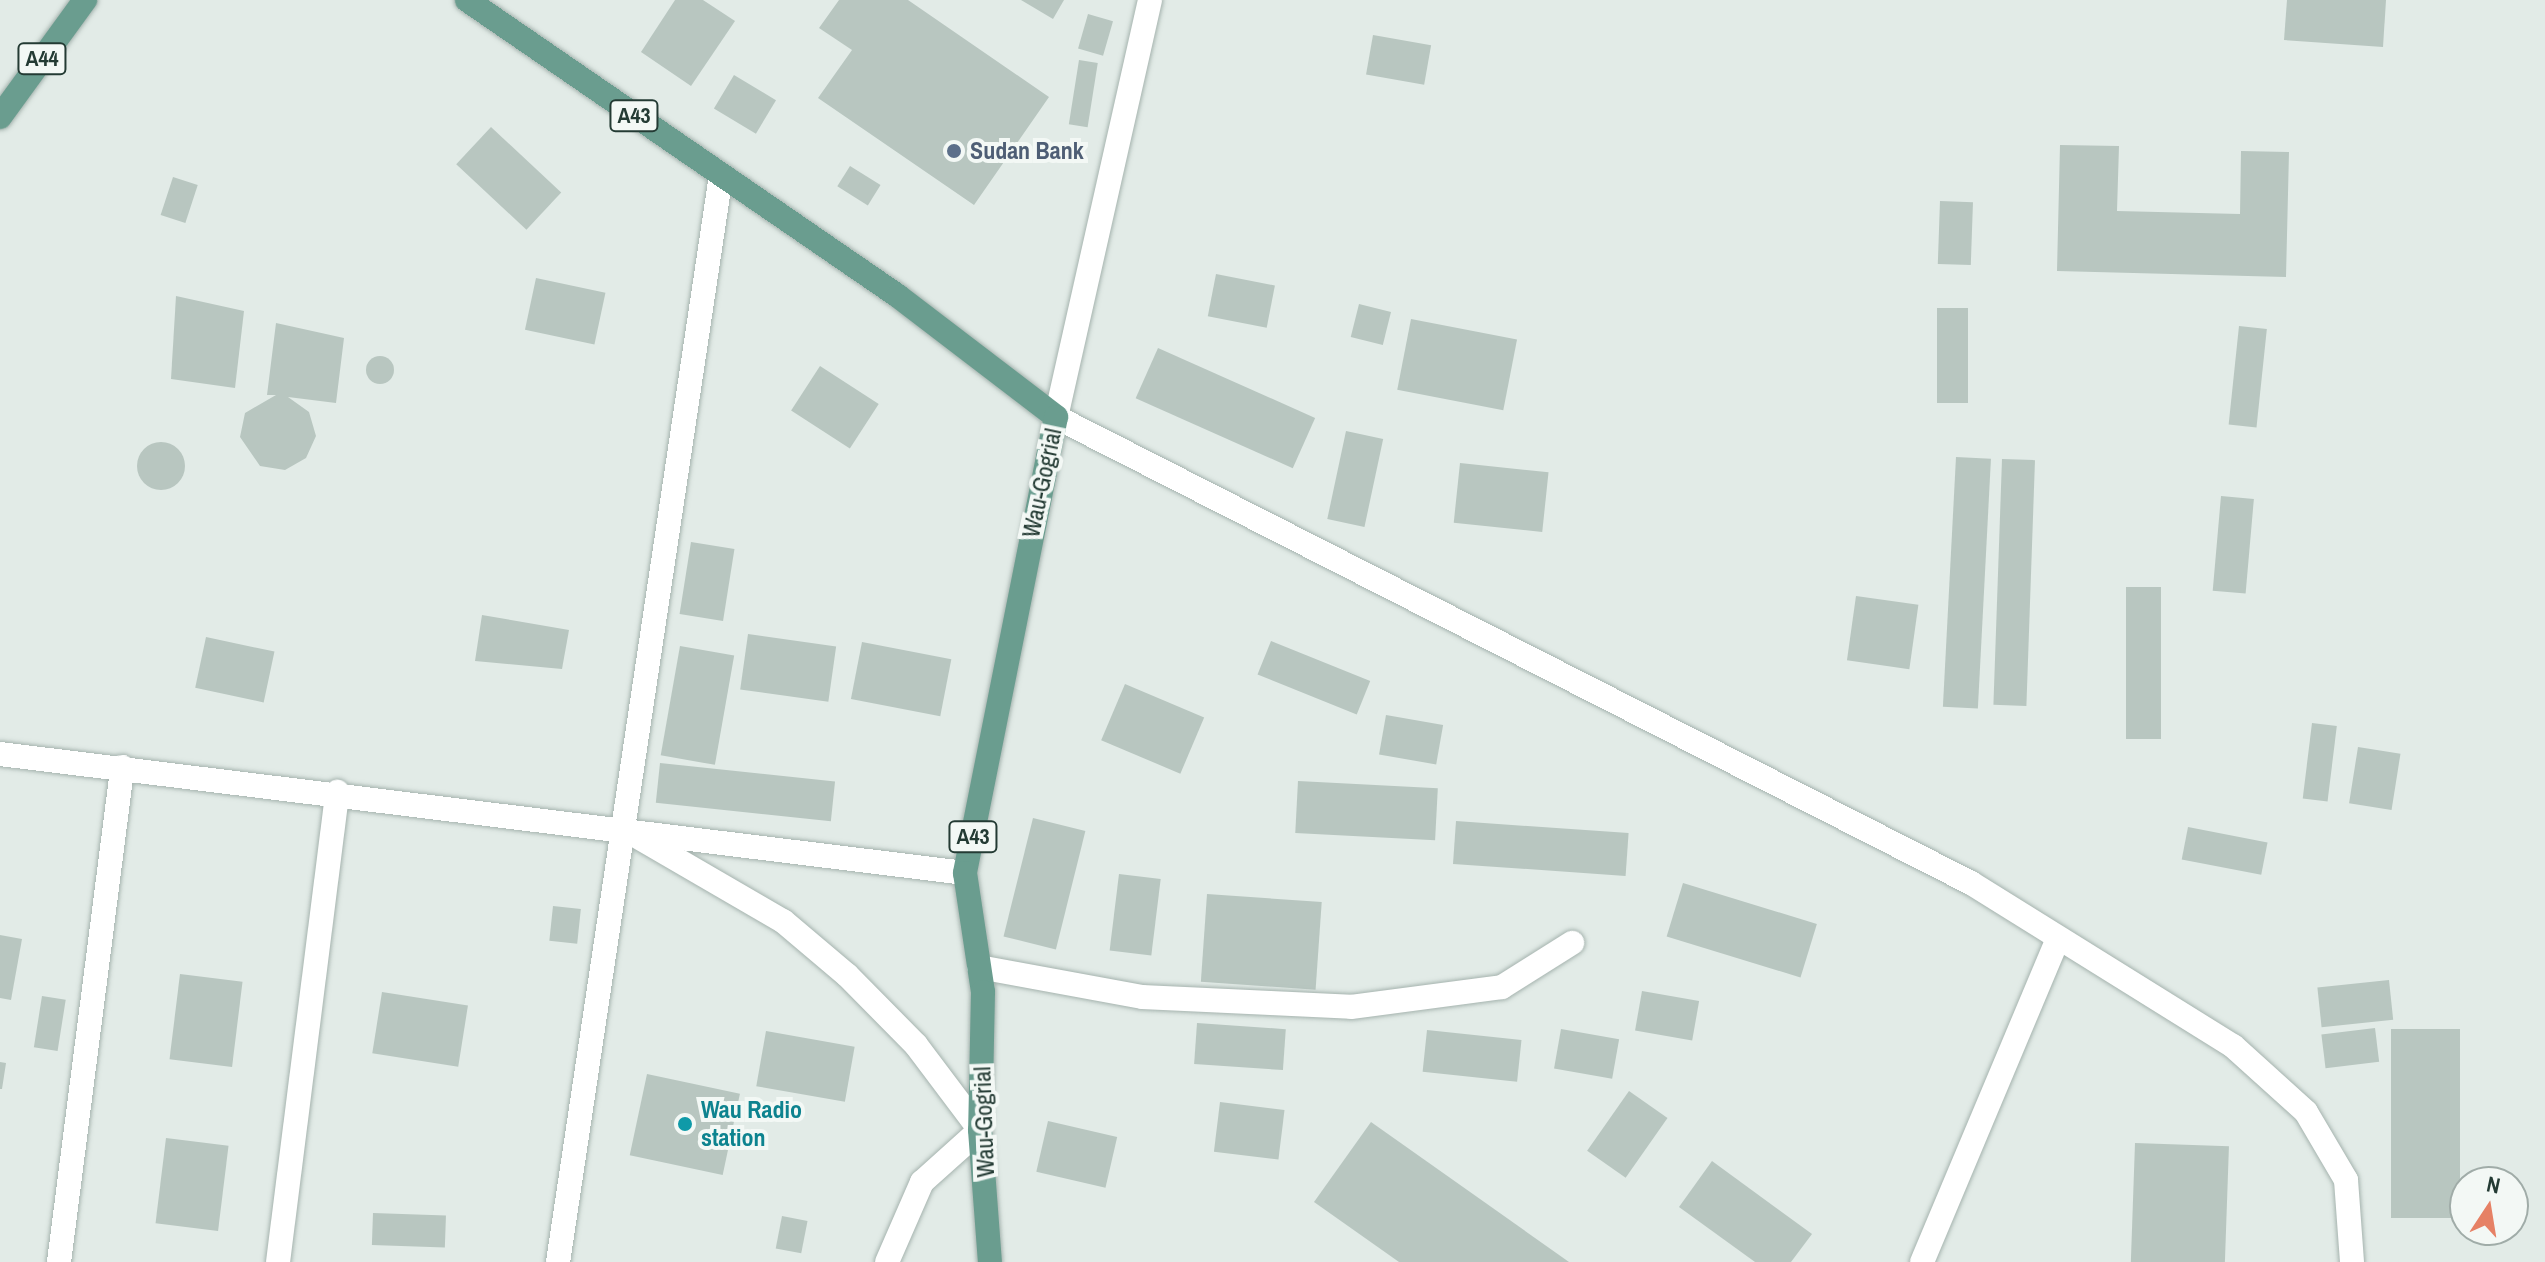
<!DOCTYPE html>
<html>
<head>
<meta charset="utf-8">
<style>
  body { margin:0 }
  #map { position:relative; width:2545px; height:1262px; overflow:hidden; background:#e2ebe7; font-family:"Archivo Narrow",sans-serif }
  div>[style] { position:absolute }
  [style*='--x'] { left:calc(var(--x)*1px); top:calc(var(--y)*1px); width:calc(var(--w)*1px); rotate:calc(var(--a)*1deg) }
  .building>* { inset:0; background:#b8c6c0; transform-origin:0 0 }
  .round { border-radius:50% }
  .roads { filter:drop-shadow(0 0 2px #a5b3ae) drop-shadow(0 0 2px #a5b3ae) }
  .minor>* { height:24px; margin:-12px; padding:0 12px; transform-origin:12px; border-radius:12px; background:#fff }
  .major>* { height:24px; margin:-12px; padding:0 12px; transform-origin:12px; border-radius:12px; background:#6a9d8f }
  .dots>* { width:22px; height:22px; translate:-50% -50%; box-sizing:border-box; border:4px solid #f3f8f5; border-radius:50% }
  span { translate:-50% -50%; white-space:nowrap; text-align:center; line-height:1.15; -webkit-text-stroke:8px #f3f8f5; paint-order:stroke }
  .shield-label span { padding:2px 6px; background:#f3f8f5; border:2px solid; border-radius:6px; -webkit-text-stroke-width:0 }
  .shield-label { font-size:22px; color:#243b34; font-weight:700 }
  .service-label { font-size:24px; color:#4e5e75; font-weight:700 }
  .left { translate:0 -50%; text-align:left }
  .street-label { font-size:24px; color:#243b34 }
  .culture-label { font-size:24px; color:#0d838f; font-weight:700 }
  .north { position:absolute; left:2449px; top:1166px; width:80px; height:80px; box-sizing:border-box; background:#f3f8f5; border:2px solid #a0aca8; border-radius:50%; rotate:12deg; font-size:22px; font-weight:700; line-height:32px; text-align:center; color:#243b34 }
  .north::after { content:''; display:block; margin:auto; width:28px; height:36px; background:#e68165; clip-path:polygon(50% 0,100% 100%,50% 72%,0 100%) }
</style>
</head>
<body>
<div id="map">
  <div class="building">
    <div style="clip-path:polygon(675px 0,703px 0,735px 21px,691px 86px,641px 52px)"></div>
    <div style="clip-path:polygon(839px 0,908px 0,1049px 97px,974px 205px,818px 98px,852px 50px,819px 28px)"></div>
    <div style="clip-path:polygon(1021px 0,1064px 0,1053px 19px)"></div>
    <div style="clip-path:polygon(2287px 0,2386px 0,2383px 47px,2284px 40px)"></div>
    <div style="left:1088px;top:14px;width:26px;height:36px;rotate:16deg"></div>
    <div style="left:1373px;top:35px;width:59px;height:40px;rotate:10deg"></div>
    <div style="left:1079px;top:60px;width:19px;height:65px;rotate:9deg"></div>
    <div style="left:734px;top:75px;width:49px;height:39px;rotate:31deg"></div>
    <div style="left:491px;top:127px;width:96px;height:51px;rotate:43deg"></div>
    <div style="clip-path:polygon(2060px 145px,2119px 146px,2117px 211px,2240px 214px,2241px 151px,2289px 152px,2286px 277px,2057px 271px)"></div>
    <div style="left:850px;top:166px;width:36px;height:24px;rotate:32deg"></div>
    <div style="left:173px;top:177px;width:26px;height:40px;rotate:18deg"></div>
    <div style="left:1940px;top:201px;width:33px;height:63px;rotate:2deg"></div>
    <div style="left:1216px;top:274px;width:60px;height:43px;rotate:11deg"></div>
    <div style="left:536px;top:278px;width:71px;height:53px;rotate:12deg"></div>
    <div style="clip-path:polygon(176px 296px,244px 311px,235px 388px,171px 379px)"></div>
    <div style="left:1359px;top:304px;width:33px;height:34px;rotate:14deg"></div>
    <div style="left:1937px;top:308px;width:31px;height:95px"></div>
    <div style="left:1411px;top:319px;width:108px;height:72px;rotate:11deg"></div>
    <div style="clip-path:polygon(276px 323px,344px 338px,336px 403px,288px 397px,309px 412px,316px 436px,306px 458px,285px 470px,260px 466px,240px 437px,245px 413px,276px 395px,267px 395px)"></div>
    <div style="left:2239px;top:326px;width:28px;height:99px;rotate:6deg"></div>
    <div style="left:1158px;top:348px;width:172px;height:55px;rotate:24deg"></div>
    <div class="round" style="left:366px;top:356px;width:28px;height:28px"></div>
    <div style="left:820px;top:366px;width:70px;height:53px;rotate:33deg"></div>
    <div style="left:1346px;top:431px;width:38px;height:90px;rotate:12deg"></div>
    <div class="round" style="left:137px;top:442px;width:48px;height:48px"></div>
    <div style="left:1956px;top:457px;width:35px;height:250px;rotate:3deg"></div>
    <div style="left:2002px;top:459px;width:33px;height:246px;rotate:2deg"></div>
    <div style="left:1460px;top:463px;width:89px;height:60px;rotate:6deg"></div>
    <div style="left:2221px;top:496px;width:33px;height:95px;rotate:5deg"></div>
    <div style="left:691px;top:542px;width:44px;height:73px;rotate:9deg"></div>
    <div style="left:2126px;top:587px;width:35px;height:152px"></div>
    <div style="left:1856px;top:596px;width:63px;height:65px;rotate:8deg"></div>
    <div style="clip-path:polygon(482px 615px,569px 630px,562px 669px,475px 661px)"></div>
    <div style="left:748px;top:634px;width:89px;height:56px;rotate:8deg"></div>
    <div style="left:206px;top:637px;width:70px;height:52px;rotate:12deg"></div>
    <div style="left:1271px;top:641px;width:107px;height:36px;rotate:22deg"></div>
    <div style="left:862px;top:642px;width:91px;height:58px;rotate:11deg"></div>
    <div style="left:680px;top:646px;width:55px;height:111px;rotate:10deg"></div>
    <div style="left:1125px;top:684px;width:86px;height:61px;rotate:23deg"></div>
    <div style="left:1386px;top:715px;width:58px;height:40px;rotate:10deg"></div>
    <div style="left:2312px;top:723px;width:25px;height:76px;rotate:7deg"></div>
    <div style="left:2358px;top:747px;width:43px;height:57px;rotate:9deg"></div>
    <div style="left:660px;top:763px;width:176px;height:40px;rotate:6deg"></div>
    <div style="left:1298px;top:781px;width:140px;height:52px;rotate:3deg"></div>
    <div style="left:1033px;top:818px;width:54px;height:122px;rotate:14deg"></div>
    <div style="left:1456px;top:821px;width:173px;height:43px;rotate:4deg"></div>
    <div style="left:2188px;top:827px;width:81px;height:33px;rotate:11deg"></div>
    <div style="left:1119px;top:874px;width:42px;height:77px;rotate:7deg"></div>
    <div style="left:1683px;top:883px;width:140px;height:56px;rotate:17deg"></div>
    <div style="left:1207px;top:894px;width:115px;height:88px;rotate:4deg"></div>
    <div style="left:553px;top:906px;width:28px;height:35px;rotate:6deg"></div>
    <div style="clip-path:polygon(0 935px,22px 939px,11px 1000px,0 998px)"></div>
    <div style="left:180px;top:974px;width:63px;height:86px;rotate:7deg"></div>
    <div style="left:2389px;top:980px;width:40px;height:72px;rotate:84deg"></div>
    <div style="left:1642px;top:991px;width:58px;height:40px;rotate:10deg"></div>
    <div style="left:382px;top:992px;width:87px;height:62px;rotate:9deg"></div>
    <div style="left:42px;top:996px;width:24px;height:52px;rotate:9deg"></div>
    <div style="left:1197px;top:1023px;width:89px;height:41px;rotate:4deg"></div>
    <div style="left:2375px;top:1028px;width:34px;height:54px;rotate:83deg"></div>
    <div style="left:1561px;top:1029px;width:59px;height:40px;rotate:10deg"></div>
    <div style="left:2391px;top:1029px;width:69px;height:189px"></div>
    <div style="left:1427px;top:1030px;width:95px;height:42px;rotate:6deg"></div>
    <div style="left:766px;top:1031px;width:90px;height:56px;rotate:10deg"></div>
    <div style="clip-path:polygon(0 1062px,6px 1063px,2px 1089px,0 1089px)"></div>
    <div style="left:647px;top:1074px;width:95px;height:83px;rotate:12deg"></div>
    <div style="left:1629px;top:1091px;width:47px;height:73px;rotate:35deg"></div>
    <div style="left:1220px;top:1102px;width:65px;height:50px;rotate:7deg"></div>
    <div style="left:1048px;top:1121px;width:71px;height:52px;rotate:13deg"></div>
    <div style="clip-path:polygon(1371px 1122px,1569px 1262px,1399px 1262px,1314px 1202px)"></div>
    <div style="left:166px;top:1138px;width:63px;height:86px;rotate:7deg"></div>
    <div style="left:2135px;top:1143px;width:94px;height:119px;rotate:2deg"></div>
    <div style="clip-path:polygon(1712px 1161px,1812px 1234px,1791px 1262px,1755px 1262px,1679px 1207px)"></div>
    <div style="left:373px;top:1213px;width:73px;height:32px;rotate:2deg"></div>
    <div style="left:782px;top:1216px;width:26px;height:33px;rotate:11deg"></div>
  </div>
  <div class="roads">
    <div class="minor">
      <div style="--x:1150;--y:0;--w:427;--a:102.7"></div>
      <div style="--x:1056;--y:417;--w:1027;--a:26.99"></div>
      <div style="--x:1971;--y:883;--w:309;--a:31.9"></div>
      <div style="--x:2233;--y:1046;--w:98;--a:42.1"></div>
      <div style="--x:2306;--y:1112;--w:79;--a:59.5"></div>
      <div style="--x:2346;--y:1180;--w:82;--a:85.8"></div>
      <div style="--x:0;--y:754;--w:972;--a:7.03"></div>
      <div style="--x:631;--y:833;--w:176;--a:30.1"></div>
      <div style="--x:783;--y:921;--w:84;--a:40.2"></div>
      <div style="--x:847;--y:975;--w:98;--a:45.4"></div>
      <div style="--x:916;--y:1045;--w:106;--a:53"></div>
      <div style="--x:980;--y:1130;--w:78;--a:138.1"></div>
      <div style="--x:922;--y:1182;--w:87;--a:113.6"></div>
      <div style="--x:979;--y:967;--w:166;--a:10.4"></div>
      <div style="--x:1142;--y:997;--w:209;--a:2.7"></div>
      <div style="--x:1351;--y:1007;--w:152;--a:-7.5"></div>
      <div style="--x:1502;--y:987;--w:83;--a:-32.2"></div>
      <div style="--x:59;--y:1262;--w:499;--a:-82.7"></div>
      <div style="--x:278;--y:1262;--w:474;--a:-82.8"></div>
      <div style="--x:558;--y:1262;--w:1099;--a:-81.47"></div>
      <div style="--x:1922;--y:1262;--w:351;--a:-67.2"></div>
    </div>
    <div class="major">
      <div style="--x:467;--y:0;--w:523;--a:34.48"></div>
      <div style="--x:898;--y:296;--w:199;--a:37.4"></div>
      <div style="--x:1056;--y:417;--w:465;--a:101.3"></div>
      <div style="--x:965;--y:873;--w:120;--a:81.4"></div>
      <div style="--x:983;--y:992;--w:138;--a:91.2"></div>
      <div style="--x:980;--y:1130;--w:132;--a:85.7"></div>
      <div style="--x:0;--y:117;--w:145;--a:-54"></div>
    </div>
  </div>
  <div class="dots">
    <div style="left:954px;top:151px;background:#5c6f8a"></div>
    <div style="left:685px;top:1124px;background:#0f9aa8"></div>
  </div>
  <div class="shield-label">
    <span style="left:42px;top:59px">A44</span>
    <span style="left:634px;top:116px">A43</span>
    <span style="left:973px;top:837px">A43</span>
  </div>
  <div class="service-label">
    <span class="left" style="left:970px;top:151px">Sudan Bank</span>
  </div>
  <div class="street-label">
    <span style="left:1042px;top:483px;rotate:-78deg">Wau-Gogrial</span>
    <span style="left:984px;top:1122px;rotate:-92deg">Wau-Gogrial</span>
  </div>
  <div class="culture-label">
    <span class="left" style="left:701px;top:1124px">Wau Radio<br>station</span>
  </div>
  <div class="north">N</div>
</div>
</body>
</html>
